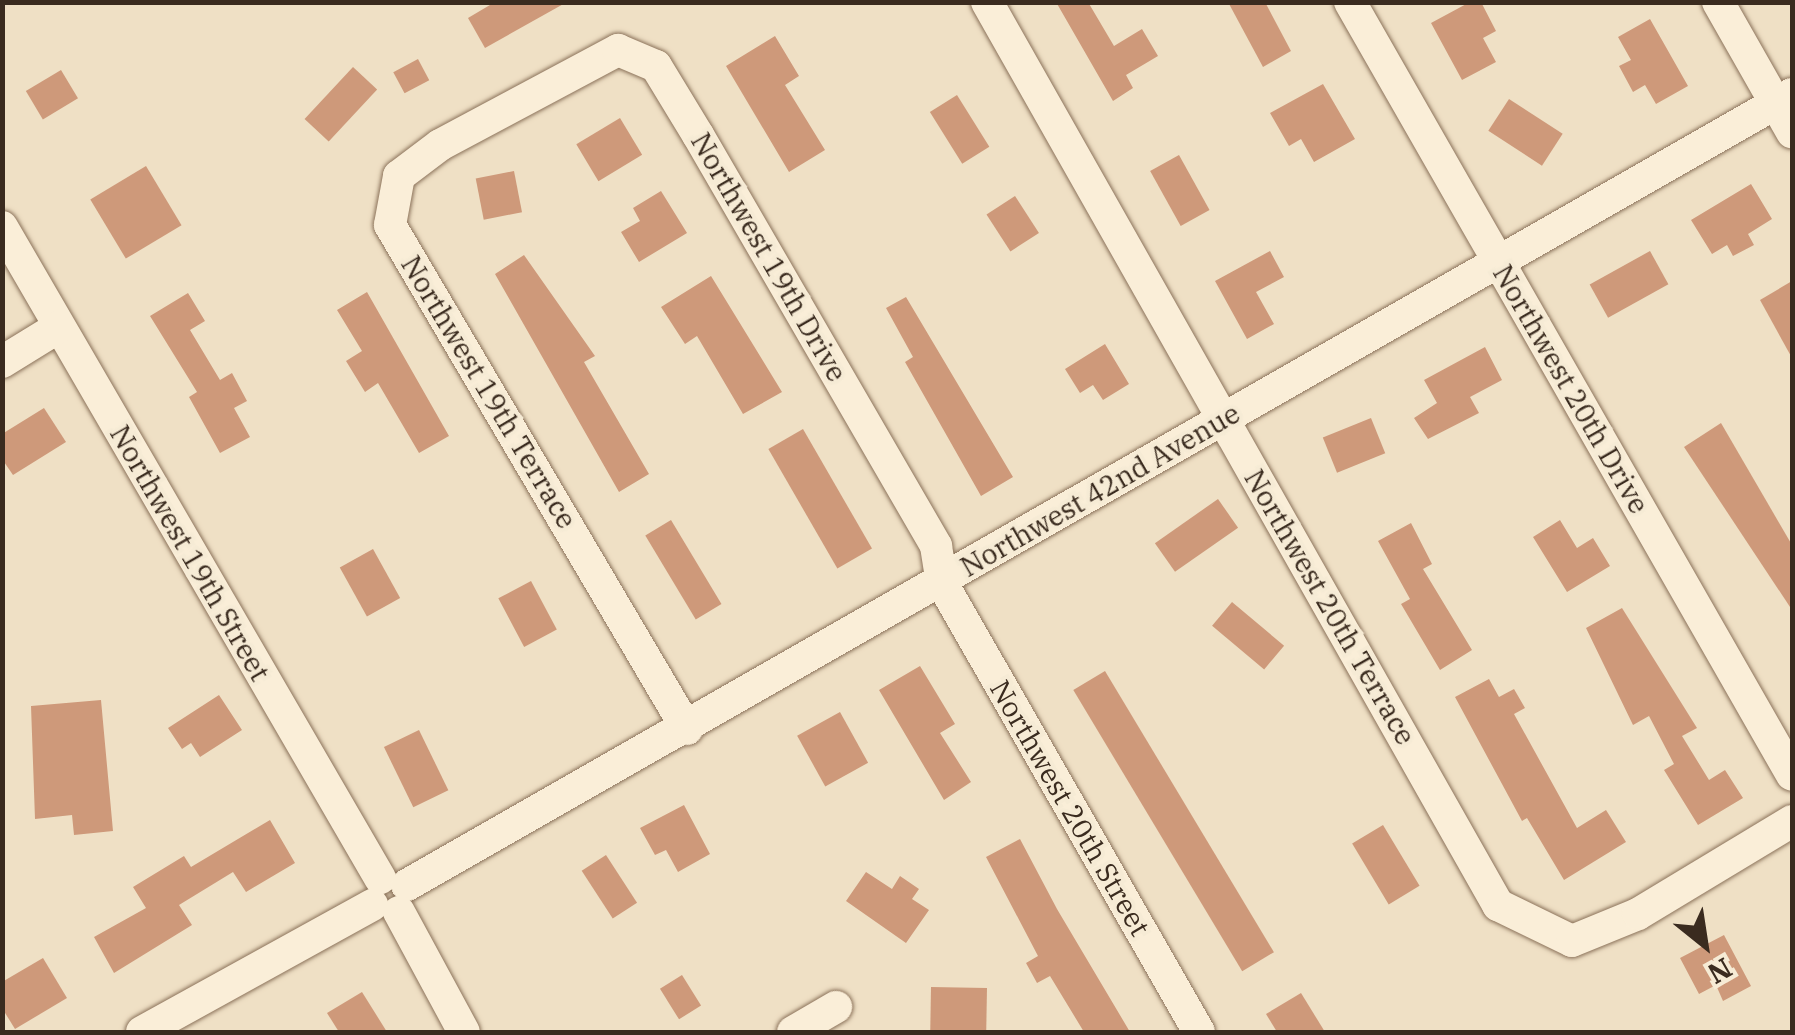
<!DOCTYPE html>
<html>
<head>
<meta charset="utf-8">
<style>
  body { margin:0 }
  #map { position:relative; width:1795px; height:1035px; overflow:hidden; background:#efe0c5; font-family:"IBM Plex Serif",serif }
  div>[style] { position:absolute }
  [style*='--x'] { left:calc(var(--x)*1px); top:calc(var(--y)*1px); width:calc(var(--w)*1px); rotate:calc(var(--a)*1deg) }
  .building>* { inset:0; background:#ce997a; transform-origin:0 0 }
  .roads { filter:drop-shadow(0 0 2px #8b725a) drop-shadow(0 0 2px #8b725a) }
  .minor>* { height:32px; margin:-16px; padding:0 16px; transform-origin:16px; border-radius:16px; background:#faeed8 }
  span { translate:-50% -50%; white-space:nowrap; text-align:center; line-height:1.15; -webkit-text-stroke:8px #f6ebd5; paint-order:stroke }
  .street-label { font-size:28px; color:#3a2b1f }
  .frame { position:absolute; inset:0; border:5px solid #3a2b1f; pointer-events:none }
  .north { position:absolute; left:1655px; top:895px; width:100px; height:100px; -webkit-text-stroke:8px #f6ebd5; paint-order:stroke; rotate:150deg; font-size:28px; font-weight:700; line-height:40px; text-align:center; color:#3a2b1f }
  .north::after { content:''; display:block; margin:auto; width:35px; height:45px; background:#3a2b1f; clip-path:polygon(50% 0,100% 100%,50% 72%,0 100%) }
</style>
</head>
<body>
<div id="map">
  <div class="building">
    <div style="clip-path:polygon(495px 2px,567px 2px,485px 48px,468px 18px)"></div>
    <div style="clip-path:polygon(1056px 2px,1088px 2px,1114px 46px,1142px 29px,1158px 56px,1126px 75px,1133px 88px,1113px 101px)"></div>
    <div style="clip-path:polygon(1228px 2px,1265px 2px,1291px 51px,1263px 67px)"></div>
    <div style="clip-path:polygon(1470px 2px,1481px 2px,1496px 31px,1483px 38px,1496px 62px,1462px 80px,1431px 23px)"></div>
    <div style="clip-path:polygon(1650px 19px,1688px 86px,1656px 104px,1645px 85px,1633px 92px,1619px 66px,1631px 60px,1618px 37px)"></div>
    <div style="clip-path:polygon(775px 36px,799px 76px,785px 85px,825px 150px,789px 172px,726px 66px)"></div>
    <div style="left:418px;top:59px;width:24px;height:28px;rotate:62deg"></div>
    <div style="left:353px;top:67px;width:33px;height:71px;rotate:43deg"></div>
    <div style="left:61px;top:70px;width:33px;height:41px;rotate:59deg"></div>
    <div style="clip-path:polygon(1323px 84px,1355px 139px,1314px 162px,1301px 139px,1289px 146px,1270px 113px)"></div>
    <div style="left:957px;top:95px;width:61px;height:32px;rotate:58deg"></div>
    <div style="left:1509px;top:99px;width:64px;height:38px;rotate:33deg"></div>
    <div style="left:620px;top:118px;width:43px;height:51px;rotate:59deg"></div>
    <div style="left:1179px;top:155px;width:63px;height:33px;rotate:61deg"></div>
    <div style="left:146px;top:166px;width:69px;height:65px;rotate:59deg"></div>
    <div style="left:514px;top:171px;width:42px;height:39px;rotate:79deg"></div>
    <div style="clip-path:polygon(1751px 184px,1772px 219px,1748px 234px,1754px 245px,1733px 256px,1727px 245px,1712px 254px,1691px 220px)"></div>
    <div style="clip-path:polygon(661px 191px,687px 233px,639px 262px,621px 232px,640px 221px,633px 208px)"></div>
    <div style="left:1015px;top:196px;width:44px;height:34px;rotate:57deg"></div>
    <div style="clip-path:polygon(1270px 251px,1284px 277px,1256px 292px,1274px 324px,1247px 339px,1215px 281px)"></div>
    <div style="left:1650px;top:251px;width:38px;height:69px;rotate:61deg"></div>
    <div style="clip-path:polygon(524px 255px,595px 356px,584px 362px,649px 474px,619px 492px,495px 274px)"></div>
    <div style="clip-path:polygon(711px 276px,782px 392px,743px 414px,697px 336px,685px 344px,661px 307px)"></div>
    <div style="clip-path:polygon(1792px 281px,1792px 358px,1760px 300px)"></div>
    <div style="clip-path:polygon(367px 292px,449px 436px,419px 453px,378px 383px,365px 392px,346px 361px,362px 351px,337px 310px)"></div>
    <div style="clip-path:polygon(188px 293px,205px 321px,190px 330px,220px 380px,232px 373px,247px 401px,234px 408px,250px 437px,220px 453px,189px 397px,197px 392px,150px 316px)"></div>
    <div style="clip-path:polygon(906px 297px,1013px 477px,981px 496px,905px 362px,913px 357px,886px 308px)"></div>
    <div style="clip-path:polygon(1105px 344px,1129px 384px,1103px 400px,1093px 385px,1080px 393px,1065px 369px)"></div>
    <div style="clip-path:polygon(1485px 347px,1502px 380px,1470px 397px,1479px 413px,1428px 439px,1414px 418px,1437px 403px,1424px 380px)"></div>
    <div style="clip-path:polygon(44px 408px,66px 442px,13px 475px,2px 459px,2px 434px)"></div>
    <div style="left:1371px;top:418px;width:38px;height:52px;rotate:68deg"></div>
    <div style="clip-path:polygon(1721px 423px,1792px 545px,1792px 610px,1684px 447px)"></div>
    <div style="left:803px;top:429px;width:138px;height:40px;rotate:60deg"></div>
    <div style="left:1218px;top:499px;width:35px;height:77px;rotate:55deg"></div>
    <div style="left:671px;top:520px;width:98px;height:30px;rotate:59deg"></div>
    <div style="clip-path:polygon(1560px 520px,1577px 548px,1593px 538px,1610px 566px,1567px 592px,1533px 537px)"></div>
    <div style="clip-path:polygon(1411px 523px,1432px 564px,1423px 569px,1472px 650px,1440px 670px,1401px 604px,1410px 599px,1378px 541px)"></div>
    <div style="left:373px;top:549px;width:56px;height:38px;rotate:61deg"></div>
    <div style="left:531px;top:581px;width:55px;height:37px;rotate:62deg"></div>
    <div style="left:1232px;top:602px;width:68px;height:31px;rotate:40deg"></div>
    <div style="clip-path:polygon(1622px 608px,1697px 728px,1682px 736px,1709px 780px,1725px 770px,1743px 798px,1698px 825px,1664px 770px,1674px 764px,1649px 716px,1633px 725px,1586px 628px)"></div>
    <div style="clip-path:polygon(920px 666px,955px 724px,940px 733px,971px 782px,944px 800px,879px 690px)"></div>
    <div style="left:1105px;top:671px;width:328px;height:37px;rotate:59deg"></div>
    <div style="clip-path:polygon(1489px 679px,1499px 697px,1514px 689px,1525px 708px,1514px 714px,1577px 828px,1606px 810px,1626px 842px,1564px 880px,1527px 818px,1522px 821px,1455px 697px)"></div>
    <div style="clip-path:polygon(219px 695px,242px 730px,200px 757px,191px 743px,182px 749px,168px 728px)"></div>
    <div style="clip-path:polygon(101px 700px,113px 831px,74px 835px,72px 815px,35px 819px,31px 706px)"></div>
    <div style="left:840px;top:712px;width:58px;height:49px;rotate:61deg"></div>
    <div style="left:419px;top:730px;width:67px;height:39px;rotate:64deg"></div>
    <div style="clip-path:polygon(684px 805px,710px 854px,678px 872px,666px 850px,655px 855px,640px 828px)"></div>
    <div style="clip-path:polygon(270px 820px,295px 863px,246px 892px,233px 872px,179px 905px,192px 925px,114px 973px,94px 937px,146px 908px,133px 887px,184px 856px,191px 867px)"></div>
    <div style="left:1383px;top:825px;width:71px;height:36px;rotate:59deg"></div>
    <div style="clip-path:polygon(1020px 839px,1057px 909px,1130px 1032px,1084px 1032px,1050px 976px,1037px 983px,1026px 963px,1038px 956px,986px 857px)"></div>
    <div style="left:606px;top:855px;width:57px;height:29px;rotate:57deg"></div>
    <div style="clip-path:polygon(866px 872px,892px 889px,900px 876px,919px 889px,912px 899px,929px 910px,906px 943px,846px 901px)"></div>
    <div style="clip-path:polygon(1724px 935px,1751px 986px,1723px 1001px,1716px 985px,1699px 994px,1680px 958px)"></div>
    <div style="clip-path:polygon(43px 958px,67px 998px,15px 1029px,2px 1008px,2px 982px)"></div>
    <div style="left:682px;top:975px;width:36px;height:26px;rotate:58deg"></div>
    <div style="left:931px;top:987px;width:56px;height:45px;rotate:1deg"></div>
    <div style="clip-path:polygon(362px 992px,387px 1032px,339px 1032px,327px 1013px)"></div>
    <div style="clip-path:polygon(1301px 993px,1325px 1032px,1277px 1032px,1266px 1014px)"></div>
  </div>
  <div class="roads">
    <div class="minor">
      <div style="--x:987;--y:2;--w:1038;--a:60.49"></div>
      <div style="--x:1498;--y:905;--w:82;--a:25.9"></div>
      <div style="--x:1572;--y:941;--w:71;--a:-22.2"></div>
      <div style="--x:1638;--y:914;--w:180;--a:-31.1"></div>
      <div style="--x:1350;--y:2;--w:890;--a:60.24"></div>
      <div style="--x:1718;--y:2;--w:150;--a:60.4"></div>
      <div style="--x:2;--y:227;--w:753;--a:59.86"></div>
      <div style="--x:2;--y:362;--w:67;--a:-31.6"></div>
      <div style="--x:687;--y:729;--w:585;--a:-120.51"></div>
      <div style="--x:390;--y:225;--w:50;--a:-79.6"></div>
      <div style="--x:399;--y:176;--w:51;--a:-37.1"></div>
      <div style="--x:440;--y:145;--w:202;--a:-28.1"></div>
      <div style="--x:618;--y:50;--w:41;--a:22.8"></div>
      <div style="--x:656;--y:66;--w:81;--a:58.7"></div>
      <div style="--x:698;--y:135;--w:475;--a:59.9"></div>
      <div style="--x:936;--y:546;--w:37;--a:81"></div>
      <div style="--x:942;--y:583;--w:517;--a:60.21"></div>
      <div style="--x:407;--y:885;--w:1595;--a:-29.73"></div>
      <div style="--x:399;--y:912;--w:136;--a:61.6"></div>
      <div style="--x:142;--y:1032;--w:263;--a:-28.9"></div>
      <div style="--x:793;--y:1032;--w:50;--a:-30.2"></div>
    </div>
  </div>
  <div class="street-label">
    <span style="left:769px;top:257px;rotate:60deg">Northwest 19th Drive</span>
    <span style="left:1571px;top:389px;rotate:60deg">Northwest 20th Drive</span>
    <span style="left:489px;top:392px;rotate:59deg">Northwest 19th Terrace</span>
    <span style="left:1100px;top:490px;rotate:-30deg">Northwest 42nd Avenue</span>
    <span style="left:190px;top:553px;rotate:60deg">Northwest 19th Street</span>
    <span style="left:1330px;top:607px;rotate:60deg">Northwest 20th Terrace</span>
    <span style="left:1070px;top:808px;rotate:60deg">Northwest 20th Street</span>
  </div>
  <div class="frame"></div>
  <div class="north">N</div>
</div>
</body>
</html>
